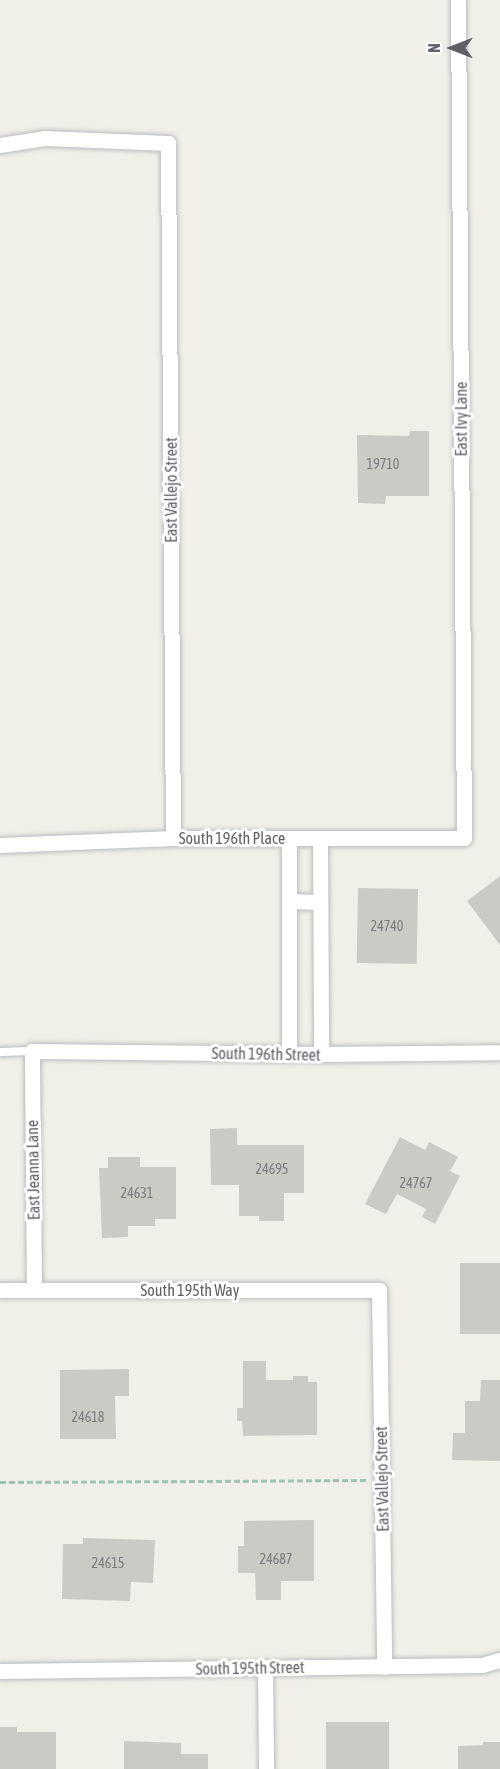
<!DOCTYPE html>
<html>
<head>
<meta charset="utf-8">
<style>
  body { margin:0 }
  #map { position:relative; width:500px; height:1769px; overflow:hidden; background:#f0f0e8; font-family:"Asap Condensed",sans-serif }
  div>[style] { position:absolute }
  [style*='--x'] { left:calc(var(--x)*1px); top:calc(var(--y)*1px); width:calc(var(--w)*1px); rotate:calc(var(--a)*1deg) }
  .building>* { inset:0; background:#cccac4; transform-origin:0 0 }
  .path>* { height:3px; margin-top:-1.5px; transform-origin:0; background:repeating-linear-gradient(90deg,#9ec3b0 0 6px,transparent 0 9px) }
  .roads { filter:drop-shadow(0 0 2px #babbc0) drop-shadow(0 0 2px #babbc0) }
  .lane>* { height:8px; margin:-4px; padding:0 4px; transform-origin:4px; border-radius:4px; background:#fff }
  .street>* { height:15px; margin:-7.5px; padding:0 7.5px; transform-origin:7.5px; border-radius:7.5px; background:#fff }
  span { translate:-50% -50%; white-space:nowrap; text-align:center; line-height:1.15; -webkit-text-stroke:6px #fff; paint-order:stroke }
  .number-label { font-size:14px; color:#7a7b7e }
  .number-label span { -webkit-text-stroke-width:0 }
  .street-label { font-size:16px; color:#5f6167 }
  .north { position:absolute; left:422px; top:18px; width:60px; height:60px; -webkit-text-stroke:4px #fff; paint-order:stroke; rotate:270deg; font-size:16px; font-weight:700; line-height:24px; text-align:center; color:#5f6167 }
  .north::after { content:''; display:block; margin:auto; width:21px; height:27px; background:#5f6167; clip-path:polygon(50% 0,100% 100%,50% 72%,0 100%) }
</style>
</head>
<body>
<div id="map">
  <div class="building">
    <div style="clip-path:polygon(410px 431px,429px 431px,429px 496px,386px 496px,385px 504px,358px 503px,357px 435px,409px 436px)"></div>
    <div style="clip-path:polygon(500px 876px,500px 945px,467px 901px)"></div>
    <div style="left:358px;top:888px;width:60px;height:75px;rotate:1deg"></div>
    <div style="clip-path:polygon(237px 1128px,237px 1145px,304px 1145px,304px 1193px,284px 1193px,284px 1221px,259px 1221px,259px 1216px,239px 1216px,239px 1185px,211px 1185px,210px 1129px)"></div>
    <div style="clip-path:polygon(400px 1137px,425px 1150px,429px 1142px,458px 1157px,450px 1171px,460px 1176px,435px 1224px,422px 1217px,426px 1209px,397px 1194px,386px 1214px,365px 1204px)"></div>
    <div style="clip-path:polygon(108px 1157px,140px 1157px,140px 1167px,176px 1167px,176px 1219px,155px 1219px,155px 1226px,128px 1226px,128px 1237px,102px 1238px,99px 1168px,108px 1168px)"></div>
    <div style="left:460px;top:1263px;width:40px;height:71px"></div>
    <div style="clip-path:polygon(243px 1361px,266px 1361px,266px 1380px,293px 1380px,293px 1376px,308px 1376px,308px 1382px,317px 1382px,317px 1435px,243px 1436px,242px 1421px,237px 1421px,237px 1408px,243px 1408px)"></div>
    <div style="clip-path:polygon(129px 1369px,129px 1396px,115px 1396px,116px 1439px,60px 1439px,60px 1370px)"></div>
    <div style="clip-path:polygon(481px 1380px,500px 1380px,500px 1461px,452px 1460px,453px 1433px,465px 1433px,465px 1401px,480px 1401px)"></div>
    <div style="clip-path:polygon(314px 1520px,314px 1581px,281px 1581px,281px 1600px,256px 1600px,255px 1573px,238px 1573px,238px 1546px,244px 1546px,244px 1521px)"></div>
    <div style="clip-path:polygon(83px 1538px,155px 1540px,153px 1583px,131px 1582px,130px 1601px,62px 1599px,63px 1544px,83px 1544px)"></div>
    <div style="left:326px;top:1722px;width:63px;height:47px"></div>
    <div style="clip-path:polygon(0 1727px,17px 1727px,17px 1732px,56px 1732px,56px 1769px,0 1769px)"></div>
    <div style="clip-path:polygon(124px 1741px,181px 1743px,181px 1754px,208px 1754px,208px 1769px,124px 1769px)"></div>
    <div style="clip-path:polygon(483px 1742px,500px 1742px,500px 1769px,458px 1769px,458px 1746px,483px 1745px)"></div>
  </div>
  <div class="path">
    <div style="--x:0;--y:1482;--w:367;--a:-0.3"></div>
  </div>
  <div class="roads">
    <div class="lane">
      <div style="--x:0;--y:1052;--w:32;--a:-2"></div>
    </div>
    <div class="street">
      <div style="--x:0;--y:145;--w:46;--a:-8.8"></div>
      <div style="--x:45;--y:138;--w:123;--a:2.3"></div>
      <div style="--x:168;--y:143;--w:695;--a:89.59"></div>
      <div style="--x:289;--y:838;--w:216;--a:90"></div>
      <div style="--x:320;--y:838;--w:216;--a:89.7"></div>
      <div style="--x:0;--y:845;--w:173;--a:-2.3"></div>
      <div style="--x:173;--y:838;--w:291;--a:0"></div>
      <div style="--x:464;--y:838;--w:838;--a:-90.41"></div>
      <div style="--x:289;--y:901;--w:31;--a:2"></div>
      <div style="--x:0;--y:1290;--w:379;--a:0"></div>
      <div style="--x:379;--y:1290;--w:377;--a:89.2"></div>
      <div style="--x:34;--y:1290;--w:239;--a:-90.5"></div>
      <div style="--x:32;--y:1051;--w:289;--a:0.6"></div>
      <div style="--x:321;--y:1054;--w:179;--a:-0.6"></div>
      <div style="--x:265;--y:1667;--w:102;--a:89.4"></div>
      <div style="--x:0;--y:1671;--w:482;--a:-0.7"></div>
      <div style="--x:482;--y:1665;--w:19;--a:-16"></div>
    </div>
  </div>
  <div class="number-label">
    <span style="left:383px;top:464px">19710</span>
    <span style="left:387px;top:926px">24740</span>
    <span style="left:272px;top:1169px">24695</span>
    <span style="left:416px;top:1183px">24767</span>
    <span style="left:137px;top:1193px">24631</span>
    <span style="left:88px;top:1417px">24618</span>
    <span style="left:276px;top:1559px">24687</span>
    <span style="left:108px;top:1563px">24615</span>
  </div>
  <div class="street-label">
    <span style="left:461px;top:419px;rotate:-90deg">East Ivy Lane</span>
    <span style="left:171px;top:490px;rotate:-90deg">East Vallejo Street</span>
    <span style="left:232px;top:838px">South 196th Place</span>
    <span style="left:266px;top:1054px;rotate:1deg">South 196th Street</span>
    <span style="left:33px;top:1170px;rotate:-91deg">East Jeanna Lane</span>
    <span style="left:190px;top:1290px">South 195th Way</span>
    <span style="left:382px;top:1479px;rotate:-91deg">East Vallejo Street</span>
    <span style="left:250px;top:1668px;rotate:-1deg">South 195th Street</span>
  </div>
  <div class="north">N</div>
</div>
</body>
</html>
